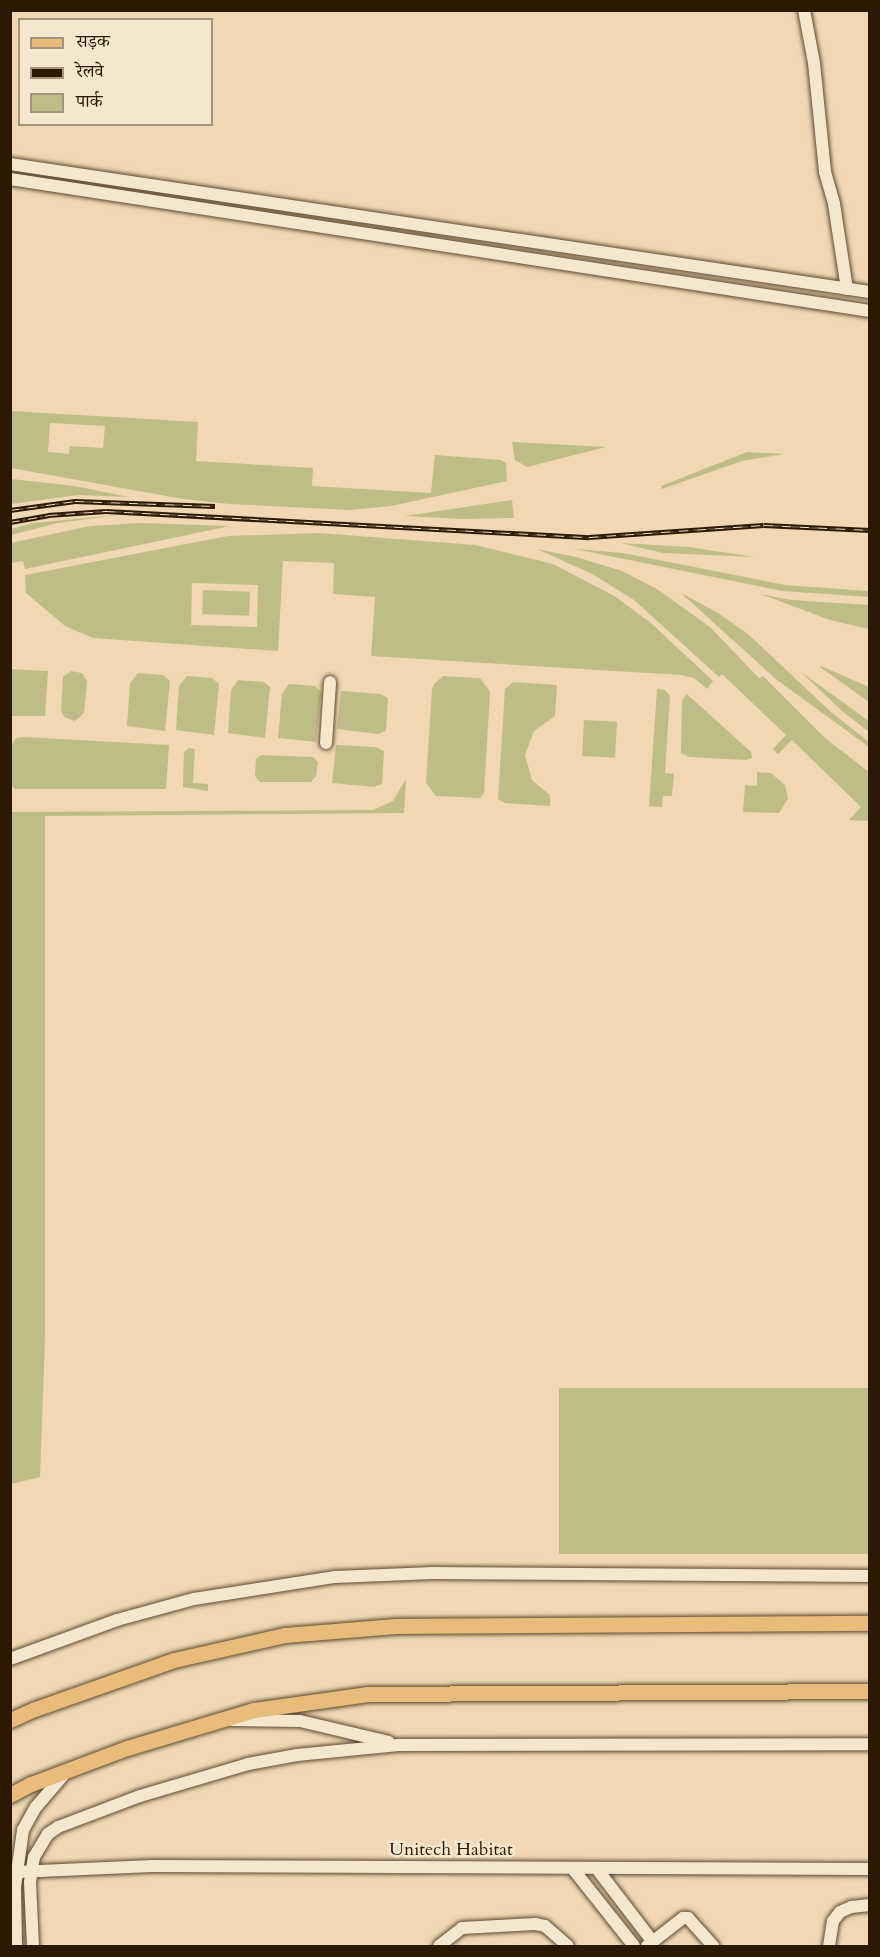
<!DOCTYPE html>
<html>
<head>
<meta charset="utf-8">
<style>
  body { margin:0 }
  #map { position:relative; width:880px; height:1957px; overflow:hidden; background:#efd8b3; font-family:Cardo,"Noto Serif Devanagari",serif }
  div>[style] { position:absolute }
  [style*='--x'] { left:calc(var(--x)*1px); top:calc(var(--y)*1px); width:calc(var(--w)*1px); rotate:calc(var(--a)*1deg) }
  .green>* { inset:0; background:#c0bc88; transform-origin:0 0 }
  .roads { filter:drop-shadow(0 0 2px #5c492e) drop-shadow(0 0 2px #5c492e) }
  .minor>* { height:12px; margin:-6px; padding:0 6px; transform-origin:6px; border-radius:6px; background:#f5e6ce }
  .major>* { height:15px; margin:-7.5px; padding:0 7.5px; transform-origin:7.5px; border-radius:7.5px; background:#e8bc7a }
  .rail>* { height:5px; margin-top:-2.5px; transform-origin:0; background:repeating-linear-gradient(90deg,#f5e6ce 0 9px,#2b1901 0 18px); box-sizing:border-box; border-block:2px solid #2b1901 }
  span { translate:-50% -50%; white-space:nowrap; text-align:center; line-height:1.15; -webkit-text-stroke:5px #f5e6ce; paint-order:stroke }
  .street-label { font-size:18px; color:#2b1901 }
  .frame { position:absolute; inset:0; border:12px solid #2b1901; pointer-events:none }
  .legend { position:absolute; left:18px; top:18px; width:195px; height:108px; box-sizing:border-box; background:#f5e6ce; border:2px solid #a4947c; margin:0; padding:8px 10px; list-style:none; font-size:18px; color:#2b1901 }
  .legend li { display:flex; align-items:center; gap:12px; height:30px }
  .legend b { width:30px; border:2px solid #a4947c }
</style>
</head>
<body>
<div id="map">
  <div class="green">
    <div style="clip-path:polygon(evenodd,11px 411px,198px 422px,196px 461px,313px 468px,312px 486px,431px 493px,435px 455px,501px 460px,506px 463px,507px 481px,391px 506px,349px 510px,229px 504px,183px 499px,11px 468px,11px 411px,50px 423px,105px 426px,103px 448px,70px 446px,69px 454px,48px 452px,50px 423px)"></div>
    <div style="clip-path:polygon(512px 442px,606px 447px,527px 467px,515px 460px)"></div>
    <div style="clip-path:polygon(747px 452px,784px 454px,742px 461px,662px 489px,661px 486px)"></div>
    <div style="clip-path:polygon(11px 479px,75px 486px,129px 497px,78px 495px,11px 504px)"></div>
    <div style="clip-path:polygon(512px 500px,514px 518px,462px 519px,405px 516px)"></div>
    <div style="clip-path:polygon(117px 515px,58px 523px,11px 535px,11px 529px,33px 523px)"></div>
    <div style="clip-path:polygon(141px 523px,230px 526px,25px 569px,23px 561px,11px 563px,11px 543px,90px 526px)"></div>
    <div style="clip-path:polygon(evenodd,319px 533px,475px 545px,553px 564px,616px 597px,652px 624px,713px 681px,707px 689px,694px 678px,681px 675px,371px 656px,375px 597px,333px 594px,334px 563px,283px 561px,278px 651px,93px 638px,65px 626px,26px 593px,25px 575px,228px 536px,319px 533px,192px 583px,258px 585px,257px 627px,191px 625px,192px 583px)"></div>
    <div style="clip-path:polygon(620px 543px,689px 547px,754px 557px,663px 553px)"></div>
    <div style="clip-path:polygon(537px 549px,576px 557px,622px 571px,657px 589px,710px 627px,759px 678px,763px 676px,825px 738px,869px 772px,869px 821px,849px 820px,861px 807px,792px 740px,778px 754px,773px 749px,786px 735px,722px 674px,719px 677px,634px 600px,592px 574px)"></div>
    <div style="clip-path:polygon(575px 549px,623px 553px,785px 585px,869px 591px,869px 597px,782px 591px)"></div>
    <div style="left:203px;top:590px;width:47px;height:24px;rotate:2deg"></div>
    <div style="clip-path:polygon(681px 593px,718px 613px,748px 634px,831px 712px,869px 742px,869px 747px,777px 680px)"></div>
    <div style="clip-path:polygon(761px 594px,791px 600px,869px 605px,869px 629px,830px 620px)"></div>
    <div style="clip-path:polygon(821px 666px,869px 687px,869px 702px,820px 667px)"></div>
    <div style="clip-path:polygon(10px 669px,48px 671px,45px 716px,11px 716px)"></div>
    <div style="clip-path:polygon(71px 671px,82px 673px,87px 681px,84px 713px,75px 721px,64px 717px,61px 711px,63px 677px)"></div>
    <div style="clip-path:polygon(801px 672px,869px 721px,869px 732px,842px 711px)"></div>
    <div style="clip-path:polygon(138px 673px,163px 675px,170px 681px,165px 731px,127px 726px,130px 683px)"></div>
    <div style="clip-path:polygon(187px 676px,212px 678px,219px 684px,214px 735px,176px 730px,179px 686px)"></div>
    <div style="clip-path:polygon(443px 676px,480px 678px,490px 692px,484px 793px,480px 798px,436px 796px,426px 783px,432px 689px,434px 684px)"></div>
    <div style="clip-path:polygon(238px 680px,264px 682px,270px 687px,265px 738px,228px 733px,231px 690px)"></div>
    <div style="clip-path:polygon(513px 682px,557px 685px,555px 716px,534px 731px,525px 755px,532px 780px,550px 795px,550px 806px,505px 803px,498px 799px,505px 689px)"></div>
    <div style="clip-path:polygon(289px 684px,315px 686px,321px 692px,316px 742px,278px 738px,282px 694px)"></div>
    <div style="clip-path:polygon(657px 689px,665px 690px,670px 696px,665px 773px,674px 774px,672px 796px,663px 796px,662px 807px,649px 806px)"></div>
    <div style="clip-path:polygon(341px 691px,380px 694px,388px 698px,386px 731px,378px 734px,337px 729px)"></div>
    <div style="clip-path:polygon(687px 694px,751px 752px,752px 758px,746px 760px,689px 757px,681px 753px,682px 700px)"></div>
    <div style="left:584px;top:720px;width:33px;height:36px;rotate:3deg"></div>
    <div style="clip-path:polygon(22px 737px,169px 745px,166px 789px,15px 789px,11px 785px,11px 746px,16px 738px)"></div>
    <div style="clip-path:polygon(336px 745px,375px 747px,384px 751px,382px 784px,374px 787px,332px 783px)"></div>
    <div style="clip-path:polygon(189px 748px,195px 749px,193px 783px,208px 784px,208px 791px,183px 787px,184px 752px)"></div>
    <div style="clip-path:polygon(261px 755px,313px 757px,318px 762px,316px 776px,311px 782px,260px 782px,255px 776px,256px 759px)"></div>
    <div style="clip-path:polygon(757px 772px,771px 773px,785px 785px,788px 799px,779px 813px,743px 812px,745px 785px,757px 786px)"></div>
    <div style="clip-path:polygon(406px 779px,404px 813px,45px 816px,45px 1339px,40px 1477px,11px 1484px,11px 812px,373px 810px,393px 801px)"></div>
    <div style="left:559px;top:1388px;width:310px;height:166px"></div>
  </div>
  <div class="roads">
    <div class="minor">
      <div style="--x:804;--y:10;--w:54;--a:79.3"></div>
      <div style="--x:814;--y:63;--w:110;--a:84.2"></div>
      <div style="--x:825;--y:172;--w:33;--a:74"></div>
      <div style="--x:834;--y:204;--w:86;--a:81.3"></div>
      <div style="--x:10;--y:164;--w:869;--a:8.47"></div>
      <div style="--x:10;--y:179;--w:870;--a:8.73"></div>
      <div style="--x:326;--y:743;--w:61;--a:-86.2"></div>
      <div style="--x:10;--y:1659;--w:114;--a:-20"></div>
      <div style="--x:117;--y:1620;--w:80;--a:-15.3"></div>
      <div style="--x:194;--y:1599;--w:143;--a:-8.9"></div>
      <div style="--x:335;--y:1577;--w:98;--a:-2.3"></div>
      <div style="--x:433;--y:1573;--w:437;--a:0.4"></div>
      <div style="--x:232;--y:1720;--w:68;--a:0.8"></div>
      <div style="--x:300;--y:1721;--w:91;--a:13.3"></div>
      <div style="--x:573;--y:1869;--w:98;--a:51.6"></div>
      <div style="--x:597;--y:1869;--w:92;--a:52.5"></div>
      <div style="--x:17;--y:1872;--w:135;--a:-2.5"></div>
      <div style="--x:152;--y:1866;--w:718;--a:0.24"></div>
      <div style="--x:16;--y:1946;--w:59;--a:-91"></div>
      <div style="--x:15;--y:1887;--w:58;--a:-82"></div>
      <div style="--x:23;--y:1830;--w:26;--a:-61"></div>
      <div style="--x:36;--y:1807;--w:48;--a:-49.3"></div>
      <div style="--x:33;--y:1946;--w:64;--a:-92.7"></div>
      <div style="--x:30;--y:1882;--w:25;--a:-81"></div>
      <div style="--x:34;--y:1857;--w:27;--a:-59"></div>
      <div style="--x:48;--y:1834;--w:12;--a:-35"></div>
      <div style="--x:58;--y:1827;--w:88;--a:-20.7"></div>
      <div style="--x:140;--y:1796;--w:113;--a:-16.5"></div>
      <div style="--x:248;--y:1764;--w:50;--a:-10.4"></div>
      <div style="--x:297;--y:1755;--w:102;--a:-5.6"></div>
      <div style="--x:399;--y:1745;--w:471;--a:-0.1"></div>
      <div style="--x:439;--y:1946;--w:29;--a:-38"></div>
      <div style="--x:462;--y:1928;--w:73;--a:-3.1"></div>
      <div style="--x:535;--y:1924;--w:10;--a:11"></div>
      <div style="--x:545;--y:1926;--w:30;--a:41"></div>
      <div style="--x:647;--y:1946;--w:46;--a:-37.9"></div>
      <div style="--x:683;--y:1918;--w:5;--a:0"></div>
      <div style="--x:688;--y:1918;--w:38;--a:48"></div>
      <div style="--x:829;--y:1946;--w:25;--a:-81"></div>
      <div style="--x:833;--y:1921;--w:11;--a:-52"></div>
      <div style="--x:840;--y:1912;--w:12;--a:-24"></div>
      <div style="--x:851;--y:1907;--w:19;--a:-6"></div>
    </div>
    <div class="major">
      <div style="--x:10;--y:1720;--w:27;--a:-24"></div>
      <div style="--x:35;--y:1709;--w:147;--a:-19.4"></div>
      <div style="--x:174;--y:1660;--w:114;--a:-12.7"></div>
      <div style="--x:285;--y:1635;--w:111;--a:-4.6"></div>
      <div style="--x:396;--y:1626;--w:474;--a:-0.4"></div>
      <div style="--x:10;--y:1795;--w:24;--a:-28"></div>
      <div style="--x:31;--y:1784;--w:103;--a:-20.6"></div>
      <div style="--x:127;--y:1748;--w:133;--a:-16.7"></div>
      <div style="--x:254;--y:1710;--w:115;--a:-8"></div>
      <div style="--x:368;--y:1694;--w:502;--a:-0.34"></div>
    </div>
  </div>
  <div class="rail">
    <div style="--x:10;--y:510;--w:66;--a:-7.9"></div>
    <div style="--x:75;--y:501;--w:140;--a:2"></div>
    <div style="--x:10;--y:522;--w:39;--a:-10"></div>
    <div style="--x:48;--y:515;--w:58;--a:-3.9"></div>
    <div style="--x:106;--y:511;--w:484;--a:3.1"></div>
    <div style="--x:589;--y:537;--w:175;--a:-3.9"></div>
    <div style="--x:764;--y:525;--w:106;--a:2.7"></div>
  </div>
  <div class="street-label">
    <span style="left:451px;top:1850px">Unitech Habitat</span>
  </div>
  <div class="frame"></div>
  <ul class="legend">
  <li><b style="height:8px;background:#e8bc7a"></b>सड़क</li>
  <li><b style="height:8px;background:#2b1901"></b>रेलवे</li>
  <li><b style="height:16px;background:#c0bc88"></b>पार्क</li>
  </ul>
</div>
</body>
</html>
